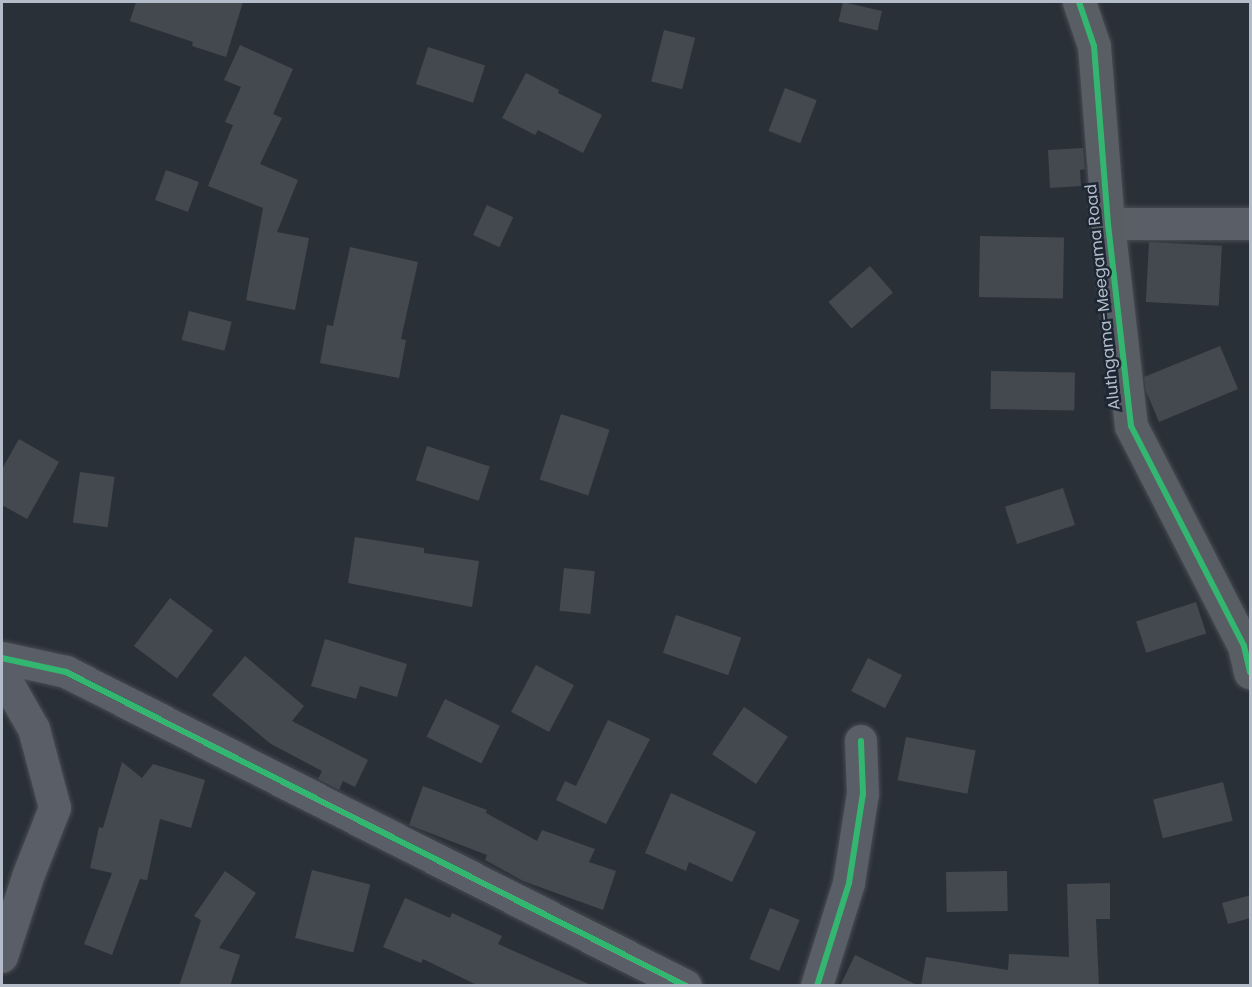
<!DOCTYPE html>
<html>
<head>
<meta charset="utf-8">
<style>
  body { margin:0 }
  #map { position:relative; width:1252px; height:987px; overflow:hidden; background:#2a3038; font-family:Poppins,sans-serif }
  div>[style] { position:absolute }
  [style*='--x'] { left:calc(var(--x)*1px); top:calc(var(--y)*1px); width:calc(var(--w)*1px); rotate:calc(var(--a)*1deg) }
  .building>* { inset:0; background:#444950; transform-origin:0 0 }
  .roads { filter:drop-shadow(0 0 2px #484c53) drop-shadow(0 0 2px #484c53) }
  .street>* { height:32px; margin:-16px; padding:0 16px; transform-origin:16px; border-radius:16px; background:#5a5e66 }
  .secondary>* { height:33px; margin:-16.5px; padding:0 16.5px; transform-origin:16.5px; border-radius:16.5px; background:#595d64 }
  .cycleway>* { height:6px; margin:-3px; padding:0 3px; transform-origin:3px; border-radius:3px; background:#33b770 }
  span { translate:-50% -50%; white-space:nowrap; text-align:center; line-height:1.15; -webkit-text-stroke:5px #1d2633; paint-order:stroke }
  .street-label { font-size:16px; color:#b4bcc9 }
  .frame { position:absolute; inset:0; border:3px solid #b4bcc9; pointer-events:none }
</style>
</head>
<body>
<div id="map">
  <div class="building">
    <div style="clip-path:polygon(136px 2px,243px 2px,226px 57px,192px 46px,193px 42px,130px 21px)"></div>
    <div style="left:843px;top:2px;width:40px;height:20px;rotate:13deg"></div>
    <div style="left:664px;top:30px;width:32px;height:53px;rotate:14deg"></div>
    <div style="clip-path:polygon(240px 45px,293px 69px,273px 114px,282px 118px,260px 164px,298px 180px,277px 232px,309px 238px,295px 310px,246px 300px,263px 208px,208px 186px,233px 125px,225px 122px,241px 87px,224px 80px)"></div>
    <div style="left:428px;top:47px;width:60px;height:39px;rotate:18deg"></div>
    <div style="clip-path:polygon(526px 73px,559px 90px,558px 93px,602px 115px,583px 153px,538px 130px,535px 135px,502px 118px)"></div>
    <div style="left:785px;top:88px;width:34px;height:46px;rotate:21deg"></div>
    <div style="clip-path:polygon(1083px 148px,1085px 169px,1080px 170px,1081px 186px,1050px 188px,1048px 150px)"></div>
    <div style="left:166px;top:170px;width:35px;height:32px;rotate:20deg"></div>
    <div style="left:487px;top:205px;width:29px;height:33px;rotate:25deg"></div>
    <div style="left:980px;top:236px;width:84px;height:61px;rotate:1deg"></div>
    <div style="left:1149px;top:242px;width:73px;height:60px;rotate:3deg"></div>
    <div style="clip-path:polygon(350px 247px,418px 262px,401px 339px,406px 340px,399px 378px,320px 363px,327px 325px,333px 326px)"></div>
    <div style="left:870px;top:266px;width:35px;height:55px;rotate:49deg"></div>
    <div style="left:189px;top:311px;width:44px;height:30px;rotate:14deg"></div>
    <div style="clip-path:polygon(1220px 346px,1238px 389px,1159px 422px,1146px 391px,1144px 377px)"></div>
    <div style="left:991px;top:371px;width:84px;height:38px;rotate:1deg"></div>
    <div style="left:561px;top:414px;width:51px;height:69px;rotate:18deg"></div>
    <div style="clip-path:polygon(19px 439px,59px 462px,27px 519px,2px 505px,2px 469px)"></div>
    <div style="left:427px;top:446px;width:66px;height:36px;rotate:18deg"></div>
    <div style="left:80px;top:472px;width:35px;height:51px;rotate:8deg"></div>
    <div style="left:1063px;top:488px;width:39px;height:61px;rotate:72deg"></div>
    <div style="clip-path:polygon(355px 537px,424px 548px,424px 553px,479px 561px,472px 607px,348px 583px)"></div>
    <div style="left:564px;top:568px;width:31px;height:43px;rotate:6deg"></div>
    <div style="left:170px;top:598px;width:54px;height:60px;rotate:37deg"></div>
    <div style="left:1196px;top:602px;width:33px;height:63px;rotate:72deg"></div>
    <div style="left:676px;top:615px;width:69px;height:40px;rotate:19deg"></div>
    <div style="clip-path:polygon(325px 639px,407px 664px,397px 697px,360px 686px,356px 699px,311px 686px)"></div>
    <div style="clip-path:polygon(245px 656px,304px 706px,292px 721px,368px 760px,355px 787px,343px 781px,339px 790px,318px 779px,322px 771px,271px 744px,212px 695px)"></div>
    <div style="left:868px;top:658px;width:38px;height:37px;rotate:27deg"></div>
    <div style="left:536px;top:665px;width:43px;height:53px;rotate:28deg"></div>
    <div style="left:445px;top:699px;width:61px;height:42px;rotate:26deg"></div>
    <div style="left:744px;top:707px;width:53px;height:57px;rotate:34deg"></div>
    <div style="clip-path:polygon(608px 720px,650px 739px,606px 824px,556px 800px,565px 781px,576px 786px)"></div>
    <div style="left:906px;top:737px;width:71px;height:44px;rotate:11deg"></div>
    <div style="clip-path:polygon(122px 762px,142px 778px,153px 764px,205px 780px,191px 828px,160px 819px,147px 880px,140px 879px,112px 955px,84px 944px,112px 873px,90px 868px,99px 827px,103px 828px)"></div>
    <div style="left:1223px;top:782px;width:40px;height:72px;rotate:76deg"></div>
    <div style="clip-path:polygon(423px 786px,487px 810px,486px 813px,537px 841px,542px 830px,595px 849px,589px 862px,616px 871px,603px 910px,523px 881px,485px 860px,487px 855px,409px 825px)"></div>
    <div style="clip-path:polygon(671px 793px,756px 832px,732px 882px,689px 862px,686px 871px,645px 853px)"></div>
    <div style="left:312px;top:870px;width:60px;height:70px;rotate:14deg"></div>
    <div style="clip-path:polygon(225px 871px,256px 893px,219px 948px,240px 955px,230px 986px,179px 986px,201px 920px,194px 916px)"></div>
    <div style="left:1007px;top:871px;width:40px;height:61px;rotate:89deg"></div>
    <div style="clip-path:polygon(1110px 883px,1110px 919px,1096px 919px,1099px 986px,921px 986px,926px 957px,1008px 970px,1009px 954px,1069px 957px,1067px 884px)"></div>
    <div style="clip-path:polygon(1251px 895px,1251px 918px,1228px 924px,1222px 903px)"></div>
    <div style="clip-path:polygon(405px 898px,450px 918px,452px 913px,502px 936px,498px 944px,593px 986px,479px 986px,423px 959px,421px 963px,383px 947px)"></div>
    <div style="left:770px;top:908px;width:32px;height:55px;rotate:22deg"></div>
    <div style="clip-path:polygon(855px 955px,919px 986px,840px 986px)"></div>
  </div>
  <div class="roads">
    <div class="street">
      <div style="--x:1108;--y:224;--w:142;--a:0"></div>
      <div style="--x:2;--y:658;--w:66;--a:12.3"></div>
      <div style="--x:66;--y:672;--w:695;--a:26.86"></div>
      <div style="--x:2;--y:673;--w:64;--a:60.3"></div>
      <div style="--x:34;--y:729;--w:82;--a:75.1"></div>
      <div style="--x:55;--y:808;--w:74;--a:111.4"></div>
      <div style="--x:28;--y:877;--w:84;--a:108"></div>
      <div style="--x:817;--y:986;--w:108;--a:-72.7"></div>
      <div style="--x:849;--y:883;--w:90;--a:-81.1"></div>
      <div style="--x:863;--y:794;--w:53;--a:-92.2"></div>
    </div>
    <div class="secondary">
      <div style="--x:1079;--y:2;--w:46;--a:71.2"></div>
      <div style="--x:1094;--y:46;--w:179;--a:85.5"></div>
      <div style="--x:1108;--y:224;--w:203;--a:83.5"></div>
      <div style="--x:1131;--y:426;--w:247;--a:62.8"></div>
      <div style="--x:1244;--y:646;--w:27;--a:77"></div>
    </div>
  </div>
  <div class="cycleway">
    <div style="--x:1079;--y:2;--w:46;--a:71.2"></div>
    <div style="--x:1094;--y:46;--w:179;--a:85.5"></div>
    <div style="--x:1108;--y:224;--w:203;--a:83.5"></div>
    <div style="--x:1131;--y:426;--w:247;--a:62.8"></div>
    <div style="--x:1244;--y:646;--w:27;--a:77"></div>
    <div style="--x:2;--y:658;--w:66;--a:12.3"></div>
    <div style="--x:66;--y:672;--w:695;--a:26.86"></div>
    <div style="--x:817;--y:986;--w:108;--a:-72.7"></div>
    <div style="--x:849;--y:883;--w:90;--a:-81.1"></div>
    <div style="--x:863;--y:794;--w:53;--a:-92.2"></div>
  </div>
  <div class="street-label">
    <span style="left:1103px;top:297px;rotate:-96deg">Aluthgama-Meegama Road</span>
  </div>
  <div class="frame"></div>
</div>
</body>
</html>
